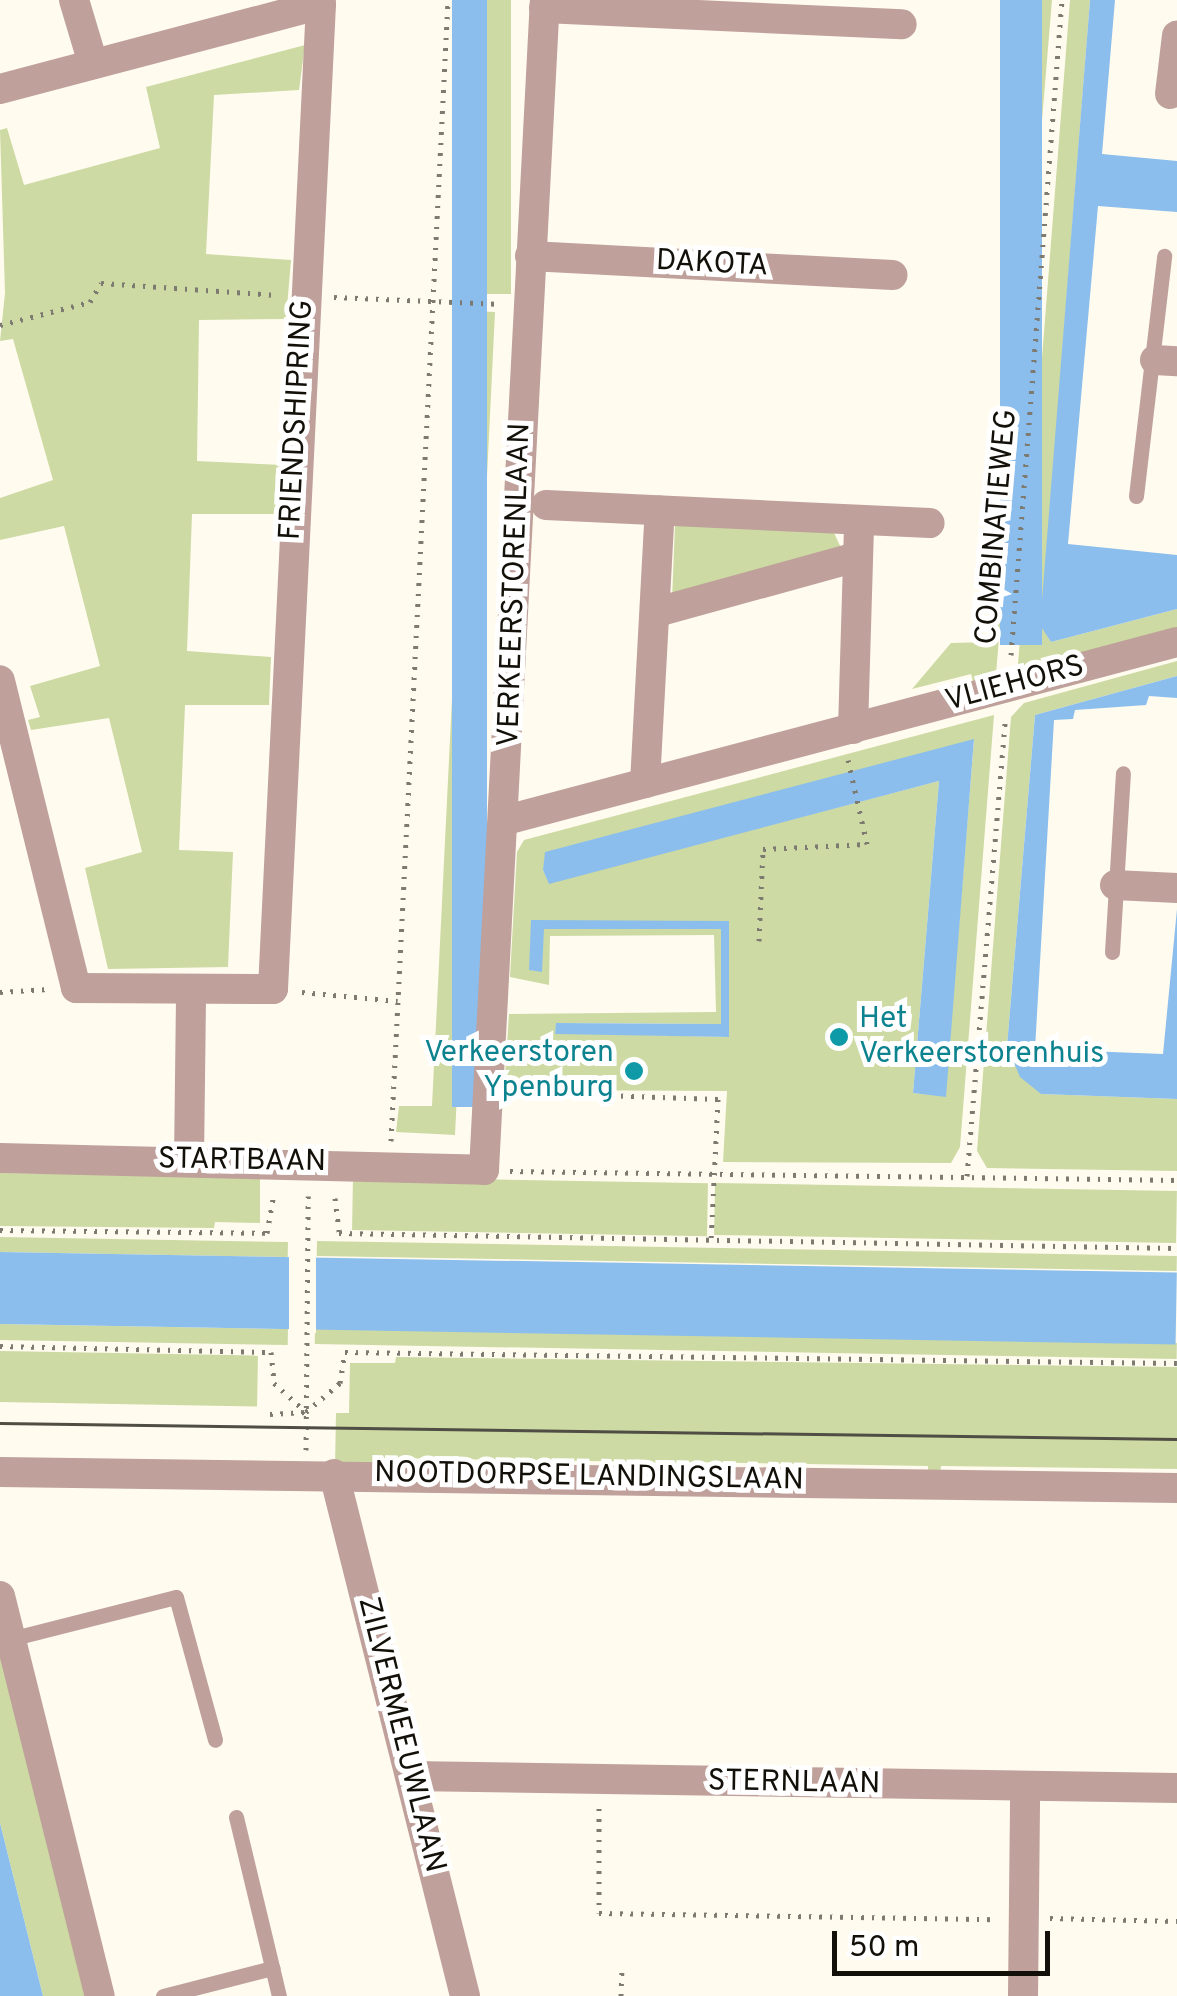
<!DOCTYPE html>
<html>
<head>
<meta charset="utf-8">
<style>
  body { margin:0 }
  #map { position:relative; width:1177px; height:1996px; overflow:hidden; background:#fffbef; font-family:Overpass,sans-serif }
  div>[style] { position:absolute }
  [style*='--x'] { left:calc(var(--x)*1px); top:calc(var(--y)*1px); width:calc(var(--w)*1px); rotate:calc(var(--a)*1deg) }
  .green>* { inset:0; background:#cddaa3; transform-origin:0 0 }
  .water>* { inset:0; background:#8bbeec; transform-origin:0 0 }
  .pier>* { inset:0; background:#fffbef; transform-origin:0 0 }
  .path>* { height:5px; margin-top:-2.5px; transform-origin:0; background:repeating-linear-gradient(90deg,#7d7a71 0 2.5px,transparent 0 10.5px) }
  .service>* { height:15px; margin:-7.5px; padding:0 7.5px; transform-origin:7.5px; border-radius:7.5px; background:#bfa09b }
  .minor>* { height:30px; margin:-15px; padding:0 15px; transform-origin:15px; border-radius:15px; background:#bfa09b }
  .tram>* { height:2.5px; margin:-1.25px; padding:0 1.25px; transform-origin:1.25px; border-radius:1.25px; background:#4f4d44 }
  .dots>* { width:28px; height:28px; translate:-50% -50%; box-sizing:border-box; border:5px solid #fff; border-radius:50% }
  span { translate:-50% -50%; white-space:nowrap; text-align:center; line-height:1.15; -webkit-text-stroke:10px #fff; paint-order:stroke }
  .street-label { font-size:30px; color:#121009 }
  .culture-label { font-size:30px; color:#0d838f }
  .left { translate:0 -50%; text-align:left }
  .right { translate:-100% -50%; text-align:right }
  .scale { position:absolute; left:832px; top:1931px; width:218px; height:45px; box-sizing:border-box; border:5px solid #121009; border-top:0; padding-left:12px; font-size:30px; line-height:35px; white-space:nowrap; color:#121009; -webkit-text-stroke:8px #fff; paint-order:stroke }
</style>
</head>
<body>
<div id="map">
  <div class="green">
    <div style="left:487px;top:0;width:24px;height:294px"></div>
    <div style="clip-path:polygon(1042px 0,1052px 0,996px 674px,974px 685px,971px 674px,912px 689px,951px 643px,990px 642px)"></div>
    <div style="clip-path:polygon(1070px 0,1090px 0,1041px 625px,1051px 642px,1177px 609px,1177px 630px,1028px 670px,1018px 664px)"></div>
    <div style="clip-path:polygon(305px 45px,299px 90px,214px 95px,206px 254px,291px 260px,286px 319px,199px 320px,197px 461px,283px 465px,280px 514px,192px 514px,187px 651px,271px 657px,269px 705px,185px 705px,179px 850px,233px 852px,228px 967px,108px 969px,85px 868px,142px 852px,109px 718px,31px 730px,28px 720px,40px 717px,30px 686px,100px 666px,64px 526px,0 540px,0 498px,53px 480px,13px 339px,0 341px,5px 293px,0 130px,7px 128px,24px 185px,160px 148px,146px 87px)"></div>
    <div style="clip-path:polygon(471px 311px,495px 312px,455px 1135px,396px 1132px,399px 1106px,432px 1106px)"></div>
    <div style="clip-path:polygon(675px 525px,834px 533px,842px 550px,672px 600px)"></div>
    <div style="clip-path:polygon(1177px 661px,1177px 676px,1035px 715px,1007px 1046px,1041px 1094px,1177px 1099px,1177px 1171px,987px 1168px,977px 1151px,1011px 717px,1024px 703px)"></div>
    <div style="clip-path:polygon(evenodd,994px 715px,960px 1147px,951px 1163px,723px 1162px,727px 1091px,523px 1090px,518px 1077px,505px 1076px,509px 1014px,716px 1012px,714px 935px,550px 936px,549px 985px,510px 977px,517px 852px,524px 840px,994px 715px,974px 740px,945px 1096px,913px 1093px,939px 781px,549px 883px,543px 870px,974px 740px,994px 715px,729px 921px,729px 1037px,555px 1033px,557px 1023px,721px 1024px,722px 929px,543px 929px,729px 921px)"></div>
    <div style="clip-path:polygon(0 1173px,260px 1176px,260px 1223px,215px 1222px,214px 1228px,0 1226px)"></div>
    <div style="left:353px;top:1177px;width:355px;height:53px;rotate:1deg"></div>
    <div style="left:715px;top:1183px;width:462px;height:52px;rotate:1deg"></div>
    <div style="left:0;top:1237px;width:288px;height:15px;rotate:1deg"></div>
    <div style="left:317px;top:1241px;width:860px;height:15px;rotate:1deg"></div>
    <div style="left:0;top:1324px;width:288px;height:16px;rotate:1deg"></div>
    <div style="left:315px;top:1328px;width:862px;height:16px;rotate:1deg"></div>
    <div style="left:0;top:1351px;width:258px;height:51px;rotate:1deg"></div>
    <div style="clip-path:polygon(396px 1357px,1177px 1367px,1177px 1469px,941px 1466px,940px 1476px,928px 1476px,928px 1466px,684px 1462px,683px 1472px,652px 1472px,651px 1462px,385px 1458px,384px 1469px,335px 1468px,336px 1413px,349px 1413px,350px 1363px,395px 1363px)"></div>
    <div style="clip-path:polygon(0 1651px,87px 1996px,43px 1996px,0 1823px)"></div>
  </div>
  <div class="water">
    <div style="left:452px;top:0;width:35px;height:1107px"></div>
    <div style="left:1000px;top:0;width:42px;height:645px"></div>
    <div style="clip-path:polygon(1090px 0,1115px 0,1102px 154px,1177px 161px,1177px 212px,1098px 206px,1068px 544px,1177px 555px,1177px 609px,1051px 642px,1040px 625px)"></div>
    <div style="clip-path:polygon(1177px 676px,1177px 698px,1149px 696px,1146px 705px,1075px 710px,1073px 719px,1054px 720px,1035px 1049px,1163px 1054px,1177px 909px,1177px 1099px,1041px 1094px,1020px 1077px,1007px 1046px,1035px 715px)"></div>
    <div style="clip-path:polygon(974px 739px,946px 1097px,913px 1093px,939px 781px,549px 884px,543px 870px,545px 852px)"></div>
    <div style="clip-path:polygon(531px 920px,729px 921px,729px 1037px,555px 1034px,556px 1023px,721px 1024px,721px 929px,544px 929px,542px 972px,529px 970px)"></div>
    <div style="left:0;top:1252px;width:1177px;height:72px;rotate:1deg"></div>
    <div style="clip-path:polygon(0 1823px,43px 1996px,0 1996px)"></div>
  </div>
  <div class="pier">
    <div style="left:289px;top:1251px;width:27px;height:82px"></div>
  </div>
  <div class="path">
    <div style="--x:334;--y:297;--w:168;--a:2.4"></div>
    <div style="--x:0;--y:325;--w:93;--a:-14.3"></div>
    <div style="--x:90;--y:302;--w:22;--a:-60"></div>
    <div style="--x:101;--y:283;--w:177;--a:3.9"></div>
    <div style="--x:1011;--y:655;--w:657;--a:-85.55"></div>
    <div style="--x:759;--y:941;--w:92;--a:-87.5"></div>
    <div style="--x:763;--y:849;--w:104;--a:-2.8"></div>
    <div style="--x:867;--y:844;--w:86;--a:-102.7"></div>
    <div style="--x:0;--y:992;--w:48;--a:-3.6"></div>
    <div style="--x:302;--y:992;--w:96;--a:5.4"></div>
    <div style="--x:516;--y:1092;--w:202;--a:2"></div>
    <div style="--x:718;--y:1099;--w:143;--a:92.8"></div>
    <div style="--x:391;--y:1141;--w:1142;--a:-87.14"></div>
    <div style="--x:510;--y:1171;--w:667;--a:0.77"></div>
    <div style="--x:967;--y:1176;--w:462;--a:-85.2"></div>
    <div style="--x:335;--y:1198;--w:35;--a:83"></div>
    <div style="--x:339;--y:1233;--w:838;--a:1.03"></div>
    <div style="--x:0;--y:1230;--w:267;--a:0.6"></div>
    <div style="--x:267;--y:1233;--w:39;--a:-80"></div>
    <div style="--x:0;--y:1346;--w:271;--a:1.3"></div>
    <div style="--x:271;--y:1352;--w:31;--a:84"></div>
    <div style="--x:274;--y:1383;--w:43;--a:42.2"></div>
    <div style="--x:270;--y:1414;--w:36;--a:-3"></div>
    <div style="--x:306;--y:1412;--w:45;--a:-40.5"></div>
    <div style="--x:340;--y:1383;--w:31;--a:-81"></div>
    <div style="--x:345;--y:1352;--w:832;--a:0.76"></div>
    <div style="--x:306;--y:1450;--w:254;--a:-89.5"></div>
    <div style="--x:599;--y:1808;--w:105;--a:90"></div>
    <div style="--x:599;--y:1913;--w:395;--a:0.9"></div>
    <div style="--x:1050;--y:1918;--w:127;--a:1.4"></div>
    <div style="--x:621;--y:1996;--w:25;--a:-88"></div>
  </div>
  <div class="service">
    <div style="--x:1136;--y:496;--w:242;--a:-83.3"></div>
    <div style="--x:1112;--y:952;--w:179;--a:-86.5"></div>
    <div style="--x:10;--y:1639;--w:171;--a:-14.2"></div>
    <div style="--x:176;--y:1597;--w:148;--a:74.7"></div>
    <div style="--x:236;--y:1817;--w:184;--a:76.5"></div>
    <div style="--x:163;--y:1996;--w:113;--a:-14.4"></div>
  </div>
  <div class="minor">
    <div style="--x:74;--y:0;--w:63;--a:73.3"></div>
    <div style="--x:544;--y:8;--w:358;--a:2.6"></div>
    <div style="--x:0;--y:89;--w:332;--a:-14.8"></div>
    <div style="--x:321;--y:4;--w:986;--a:92.79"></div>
    <div style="--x:273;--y:989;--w:197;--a:-179.7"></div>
    <div style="--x:76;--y:988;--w:317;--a:-103.9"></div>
    <div style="--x:1170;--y:94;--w:59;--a:-83.2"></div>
    <div style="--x:530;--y:256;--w:363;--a:3"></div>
    <div style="--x:1155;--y:360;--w:22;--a:3"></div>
    <div style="--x:546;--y:505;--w:384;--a:2.7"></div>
    <div style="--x:657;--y:612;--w:206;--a:-15.4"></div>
    <div style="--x:853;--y:729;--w:208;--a:-88.3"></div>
    <div style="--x:645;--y:783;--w:273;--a:-86.9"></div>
    <div style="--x:506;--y:820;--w:694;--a:-14.86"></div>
    <div style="--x:1115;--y:885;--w:62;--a:2.8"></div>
    <div style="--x:0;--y:1158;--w:484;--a:1.4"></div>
    <div style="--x:484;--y:1170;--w:1172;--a:-87.02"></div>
    <div style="--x:189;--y:1161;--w:172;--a:-89.3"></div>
    <div style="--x:0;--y:1472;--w:1177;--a:0.78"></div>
    <div style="--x:334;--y:1474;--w:538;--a:75.91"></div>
    <div style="--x:0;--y:1596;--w:412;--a:76"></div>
    <div style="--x:410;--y:1776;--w:767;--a:0.9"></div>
    <div style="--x:1023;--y:1996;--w:206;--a:-89.4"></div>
  </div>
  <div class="tram">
    <div style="--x:0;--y:1423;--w:1177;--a:0.78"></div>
  </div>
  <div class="dots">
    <div style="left:839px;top:1037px;background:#0f9aa8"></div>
    <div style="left:634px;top:1071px;background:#0f9aa8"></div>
  </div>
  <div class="street-label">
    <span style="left:712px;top:265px;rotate:3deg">DAKOTA</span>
    <span style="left:298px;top:420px;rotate:-87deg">FRIENDSHIPRING</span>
    <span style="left:998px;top:527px;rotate:-85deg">COMBINATIEWEG</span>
    <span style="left:516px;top:585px;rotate:-88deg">VERKEERSTORENLAAN</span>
    <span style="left:1015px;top:685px;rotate:-15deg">VLIEHORS</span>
    <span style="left:242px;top:1162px;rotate:1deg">STARTBAAN</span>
    <span style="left:589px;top:1478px;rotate:1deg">NOOTDORPSE LANDINGSLAAN</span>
    <span style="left:400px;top:1735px;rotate:76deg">ZILVERMEEUWLAAN</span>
    <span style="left:794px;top:1784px;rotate:1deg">STERNLAAN</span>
  </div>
  <div class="culture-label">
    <span class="left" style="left:859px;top:1037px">Het<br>Verkeerstorenhuis</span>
    <span class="right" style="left:614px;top:1071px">Verkeerstoren<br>Ypenburg</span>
  </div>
  <div class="scale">50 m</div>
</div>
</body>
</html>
